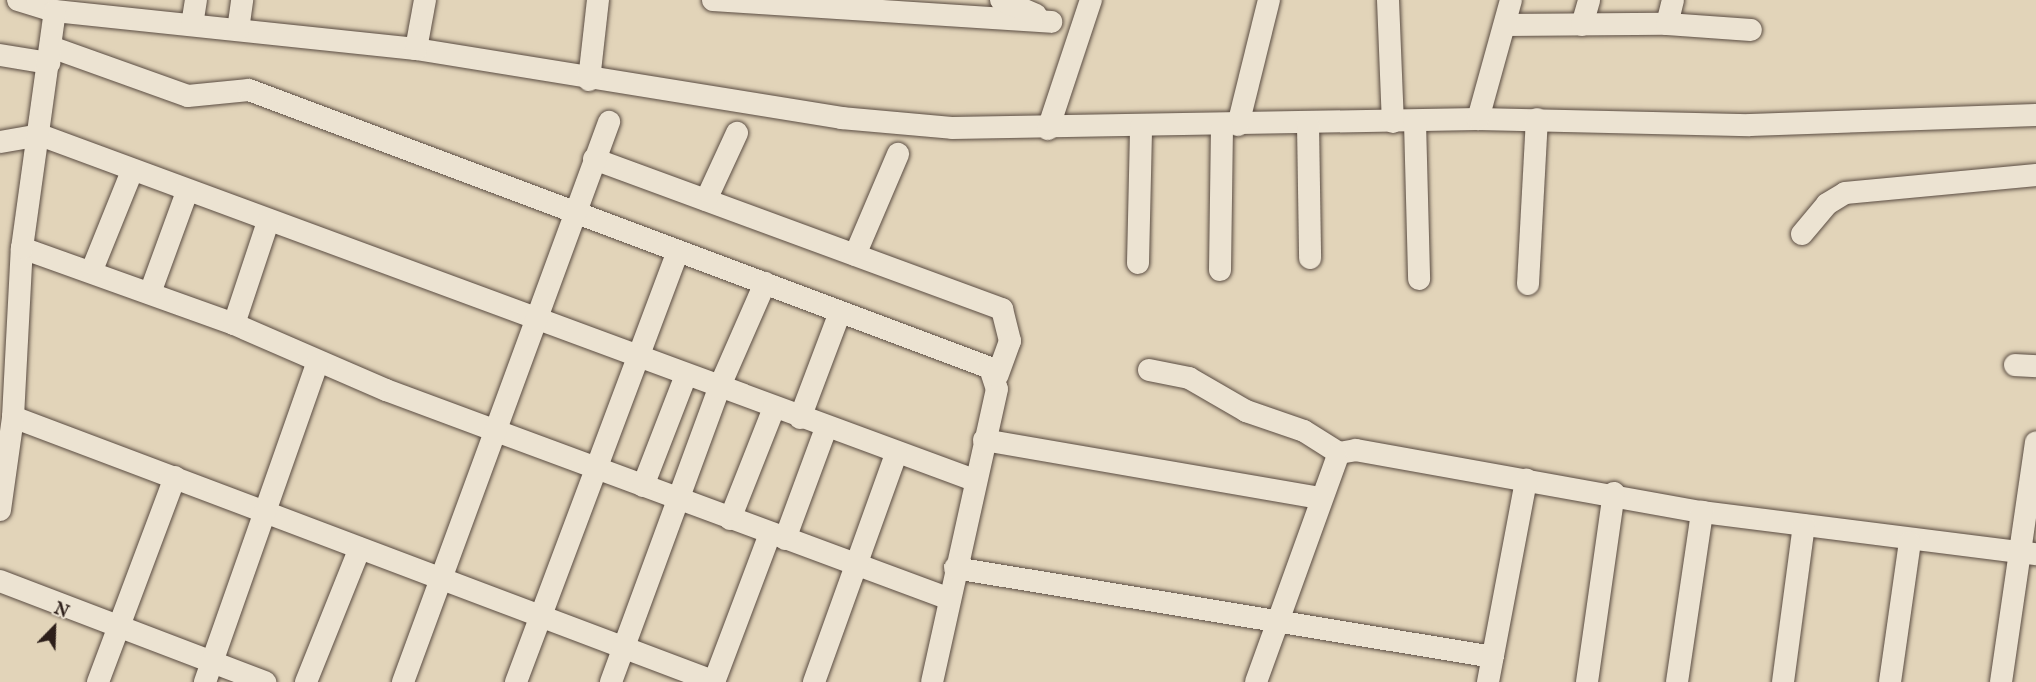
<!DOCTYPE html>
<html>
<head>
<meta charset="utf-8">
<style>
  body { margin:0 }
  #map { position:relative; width:2036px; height:682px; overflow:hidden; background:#e2d4b9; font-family:"IM FELL English",serif }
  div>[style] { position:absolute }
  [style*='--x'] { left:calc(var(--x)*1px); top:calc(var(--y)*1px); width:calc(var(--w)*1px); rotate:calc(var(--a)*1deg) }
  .roads { filter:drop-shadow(0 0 2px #5a4c42) drop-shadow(0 0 2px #5a4c42) }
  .minor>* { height:22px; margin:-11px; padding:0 11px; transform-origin:11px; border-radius:11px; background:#ece3d2 }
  span { translate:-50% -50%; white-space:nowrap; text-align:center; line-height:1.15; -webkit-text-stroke:5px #ece3d2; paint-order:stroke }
  .north { position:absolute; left:24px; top:598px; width:60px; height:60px; -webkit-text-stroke:4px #ece3d2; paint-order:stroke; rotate:23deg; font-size:16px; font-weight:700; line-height:24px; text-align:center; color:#2d1f1a }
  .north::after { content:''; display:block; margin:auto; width:21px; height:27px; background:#2d1f1a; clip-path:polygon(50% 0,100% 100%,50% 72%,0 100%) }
</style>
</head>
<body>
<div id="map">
  <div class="roads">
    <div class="minor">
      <div style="--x:18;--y:0;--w:39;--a:17"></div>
      <div style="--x:55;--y:11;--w:363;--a:6"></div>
      <div style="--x:416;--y:49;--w:431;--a:9.2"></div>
      <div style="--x:841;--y:118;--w:111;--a:5.1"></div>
      <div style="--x:952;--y:128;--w:526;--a:-0.98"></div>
      <div style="--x:1478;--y:119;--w:272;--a:1.3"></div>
      <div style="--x:1750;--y:125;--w:286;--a:-2"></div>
      <div style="--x:713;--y:0;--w:339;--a:3.7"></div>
      <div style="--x:1001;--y:0;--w:38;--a:23"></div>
      <div style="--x:1388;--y:0;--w:122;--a:87.7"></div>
      <div style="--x:1667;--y:24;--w:25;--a:-76"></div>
      <div style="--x:192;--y:25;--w:25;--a:-81"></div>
      <div style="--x:1505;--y:25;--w:162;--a:-0.4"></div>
      <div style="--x:1667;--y:24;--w:84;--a:4.1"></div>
      <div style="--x:1582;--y:25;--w:26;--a:-74"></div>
      <div style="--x:238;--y:30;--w:30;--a:-82"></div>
      <div style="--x:51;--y:47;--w:145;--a:19.7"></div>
      <div style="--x:188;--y:96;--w:61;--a:-5.6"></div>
      <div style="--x:249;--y:90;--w:791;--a:20.56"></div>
      <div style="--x:990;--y:368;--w:22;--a:72"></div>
      <div style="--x:997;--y:389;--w:300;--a:102.5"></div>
      <div style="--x:416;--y:49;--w:50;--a:-79.6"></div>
      <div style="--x:0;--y:55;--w:50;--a:9.3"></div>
      <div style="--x:589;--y:80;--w:81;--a:-83.6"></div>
      <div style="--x:1478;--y:119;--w:123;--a:-74.5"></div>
      <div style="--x:1415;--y:122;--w:157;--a:88.5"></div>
      <div style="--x:1308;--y:124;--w:134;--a:89.1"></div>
      <div style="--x:1238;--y:125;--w:129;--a:-76.1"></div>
      <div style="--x:1048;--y:129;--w:136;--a:-71.6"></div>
      <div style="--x:0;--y:142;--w:41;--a:-9.9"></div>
      <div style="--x:40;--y:135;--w:996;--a:20.27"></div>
      <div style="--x:594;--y:159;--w:435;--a:20.2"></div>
      <div style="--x:1002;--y:309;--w:33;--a:76"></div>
      <div style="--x:1010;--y:341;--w:37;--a:110"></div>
      <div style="--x:706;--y:200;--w:74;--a:-65.2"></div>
      <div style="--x:1802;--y:234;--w:39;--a:-50"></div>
      <div style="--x:1827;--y:204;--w:21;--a:-31"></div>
      <div style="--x:1845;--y:193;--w:192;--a:-5.4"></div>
      <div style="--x:22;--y:248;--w:225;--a:19.7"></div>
      <div style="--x:234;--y:324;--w:166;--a:23.5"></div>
      <div style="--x:386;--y:390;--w:598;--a:20.34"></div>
      <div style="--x:855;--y:255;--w:110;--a:-66.9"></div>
      <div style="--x:1138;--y:263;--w:136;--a:-88.7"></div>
      <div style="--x:92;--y:270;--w:107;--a:-68"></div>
      <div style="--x:1220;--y:270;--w:144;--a:-89.2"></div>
      <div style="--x:1528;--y:284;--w:165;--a:-86.9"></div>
      <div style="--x:150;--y:293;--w:108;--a:-69.9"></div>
      <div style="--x:234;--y:324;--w:108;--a:-71.6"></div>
      <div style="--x:2015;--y:365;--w:21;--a:3"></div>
      <div style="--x:1149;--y:370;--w:41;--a:11.3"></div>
      <div style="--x:1189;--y:378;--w:66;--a:30.1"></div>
      <div style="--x:1246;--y:411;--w:61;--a:19"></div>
      <div style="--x:1304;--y:431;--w:41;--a:32.2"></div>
      <div style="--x:13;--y:417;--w:750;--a:20.68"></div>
      <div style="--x:800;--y:418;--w:113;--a:-69.3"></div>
      <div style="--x:984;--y:440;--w:340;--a:9.8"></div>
      <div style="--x:643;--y:486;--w:119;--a:-68.8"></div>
      <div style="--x:0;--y:510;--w:94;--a:-82"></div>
      <div style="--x:13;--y:417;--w:169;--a:-87"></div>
      <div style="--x:22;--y:248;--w:239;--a:-82.1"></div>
      <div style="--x:730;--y:519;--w:119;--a:-68.4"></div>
      <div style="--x:785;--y:539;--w:118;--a:-69.7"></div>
      <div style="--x:955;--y:568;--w:545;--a:9.39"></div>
      <div style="--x:0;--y:581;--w:284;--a:20.9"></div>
      <div style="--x:98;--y:682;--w:219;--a:-69.4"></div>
      <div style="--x:205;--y:682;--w:339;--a:-70.6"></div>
      <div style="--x:306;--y:682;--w:144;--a:-68.1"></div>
      <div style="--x:403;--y:682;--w:597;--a:-69.8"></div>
      <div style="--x:516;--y:682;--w:460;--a:-69.4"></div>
      <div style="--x:611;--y:682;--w:313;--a:-69.8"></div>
      <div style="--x:719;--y:388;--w:115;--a:-66.3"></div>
      <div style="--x:714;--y:682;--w:158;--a:-69.3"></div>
      <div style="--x:814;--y:682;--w:242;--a:-70.2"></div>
      <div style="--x:1256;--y:682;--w:244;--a:-70.1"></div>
      <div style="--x:1339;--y:453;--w:17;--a:-10"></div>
      <div style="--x:1356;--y:450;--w:352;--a:10.2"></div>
      <div style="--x:1702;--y:512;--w:337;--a:7.2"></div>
      <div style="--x:1488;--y:682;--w:206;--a:-79.3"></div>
      <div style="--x:1587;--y:682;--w:191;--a:-81.9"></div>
      <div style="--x:1677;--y:682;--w:172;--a:-81.6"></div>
      <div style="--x:1783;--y:682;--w:158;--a:-82.4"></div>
      <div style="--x:1890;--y:682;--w:141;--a:-81.9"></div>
      <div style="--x:2001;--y:682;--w:242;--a:-81.7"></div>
    </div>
  </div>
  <div class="north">N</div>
</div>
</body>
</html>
